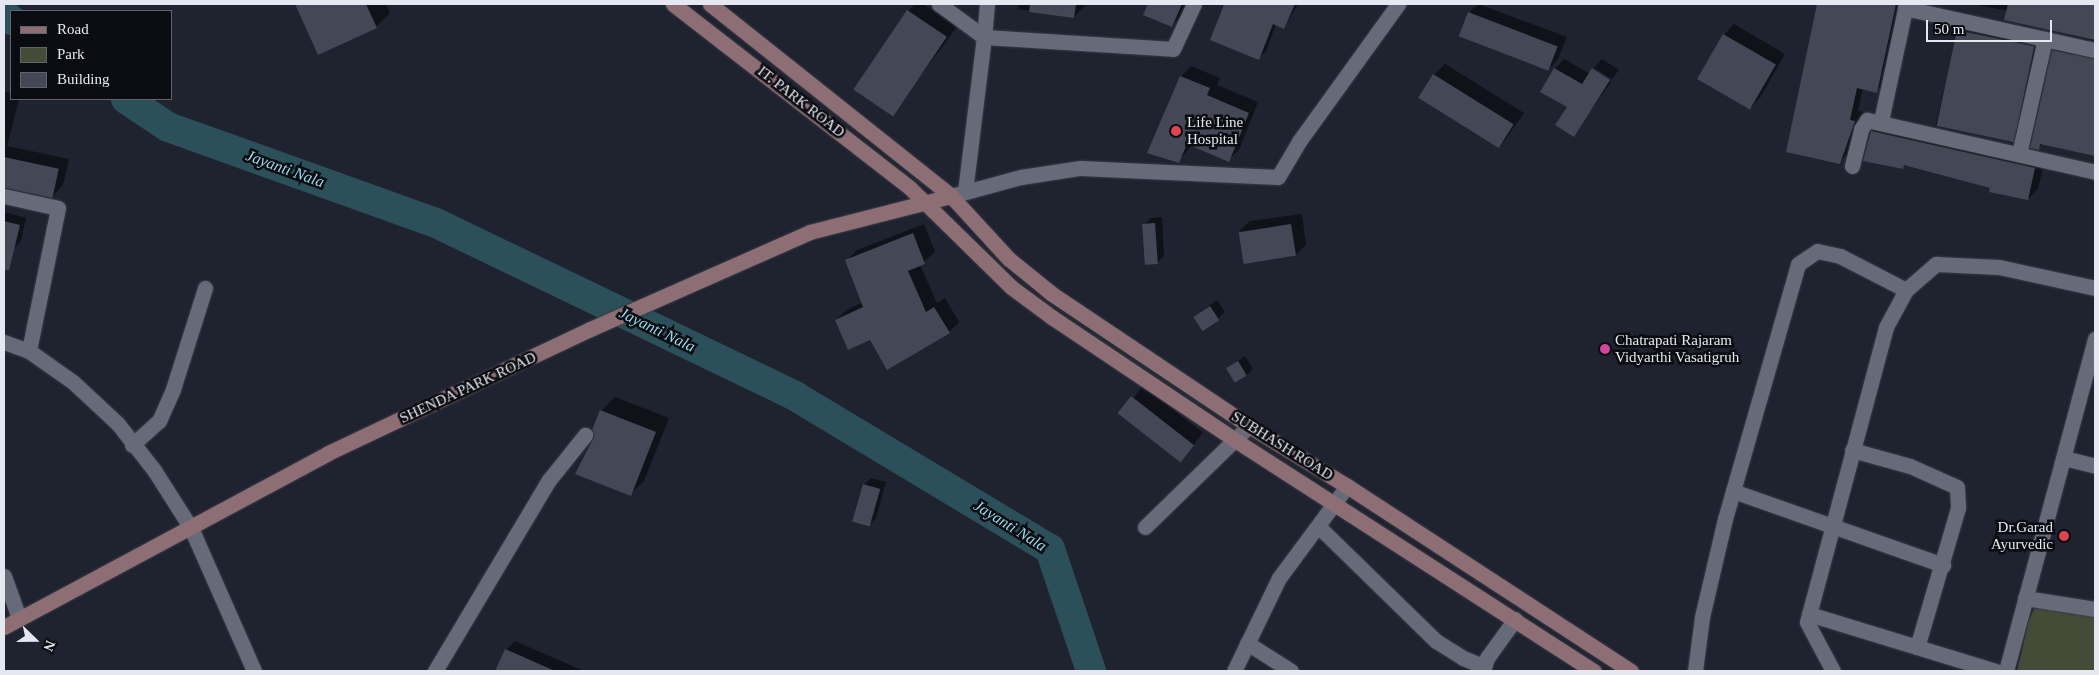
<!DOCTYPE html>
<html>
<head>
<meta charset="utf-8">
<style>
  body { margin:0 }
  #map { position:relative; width:2099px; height:675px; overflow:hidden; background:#1f222f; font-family:"Times New Roman",serif }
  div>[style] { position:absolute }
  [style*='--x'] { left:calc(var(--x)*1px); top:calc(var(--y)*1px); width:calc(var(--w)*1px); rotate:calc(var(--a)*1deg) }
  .green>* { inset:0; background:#444c38 }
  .shadow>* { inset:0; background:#0007; transform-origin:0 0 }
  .river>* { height:30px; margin:-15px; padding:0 15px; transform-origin:15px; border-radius:15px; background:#2b5059 }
  .building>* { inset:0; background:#444856; transform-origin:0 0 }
  .roads { filter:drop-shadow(0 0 1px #3a3c47) drop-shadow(0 0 1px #3a3c47) }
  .street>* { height:15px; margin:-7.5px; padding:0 7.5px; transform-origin:7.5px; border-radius:7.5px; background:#666a79 }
  .secondary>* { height:15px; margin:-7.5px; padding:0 7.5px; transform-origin:7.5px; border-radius:7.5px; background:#8d6e75 }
  .dots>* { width:14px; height:14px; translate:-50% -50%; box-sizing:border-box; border:2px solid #0b0c12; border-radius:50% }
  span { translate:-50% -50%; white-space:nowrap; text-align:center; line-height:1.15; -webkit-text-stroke:5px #0b0c12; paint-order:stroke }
  .street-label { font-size:15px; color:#e6e8f1 }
  .poi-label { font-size:15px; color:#e6e8f1 }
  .left { translate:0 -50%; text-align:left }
  .right { translate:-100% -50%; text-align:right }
  .water-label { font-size:16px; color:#95dbed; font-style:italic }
  .frame { position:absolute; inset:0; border:5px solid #e6e8f1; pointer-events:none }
  .legend { position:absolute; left:10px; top:10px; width:162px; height:90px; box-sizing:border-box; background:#0b0c12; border:1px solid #63646b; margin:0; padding:6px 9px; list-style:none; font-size:15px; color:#e6e8f1 }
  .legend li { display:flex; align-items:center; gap:10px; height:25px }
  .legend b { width:25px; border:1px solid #63646b }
  .north { position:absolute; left:10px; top:615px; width:50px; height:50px; -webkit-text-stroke:4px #0b0c12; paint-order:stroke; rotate:112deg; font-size:14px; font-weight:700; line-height:20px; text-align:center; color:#e6e8f1 }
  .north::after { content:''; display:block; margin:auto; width:18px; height:22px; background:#e6e8f1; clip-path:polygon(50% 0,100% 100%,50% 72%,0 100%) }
  .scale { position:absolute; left:1926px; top:20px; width:126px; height:22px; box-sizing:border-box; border:2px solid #e6e8f1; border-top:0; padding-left:6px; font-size:15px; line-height:18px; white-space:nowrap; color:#e6e8f1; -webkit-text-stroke:4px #0b0c12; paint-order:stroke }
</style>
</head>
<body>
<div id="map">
  <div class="green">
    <div style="clip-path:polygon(2043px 608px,2095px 616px,2095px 671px,2017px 671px,2029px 620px,2034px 609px)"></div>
  </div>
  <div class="shadow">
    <div style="clip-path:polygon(296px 4px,386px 4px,390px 13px,376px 27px,319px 53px)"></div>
    <div style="clip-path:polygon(915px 4px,923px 4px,957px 27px,891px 115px,908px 11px)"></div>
    <div style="clip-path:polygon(1018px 4px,1087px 4px,1074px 17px,1018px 9px)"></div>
    <div style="clip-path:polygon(1149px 4px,1187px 4px,1182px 15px,1172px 26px,1145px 14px)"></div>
    <div style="clip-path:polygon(1223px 4px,1298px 4px,1284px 28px,1276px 24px,1266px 51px,1259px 58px,1211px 39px)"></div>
    <div style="clip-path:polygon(1478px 4px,1567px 37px,1558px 59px,1548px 70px,1469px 13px)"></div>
    <div style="clip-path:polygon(1818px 4px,1903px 4px,1886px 82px,1877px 91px,1863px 88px,1858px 111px,1863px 112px,1848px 153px,1839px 163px,1787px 151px)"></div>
    <div style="clip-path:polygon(1973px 4px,2095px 4px,2095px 41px,2006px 19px,2008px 11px)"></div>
    <div style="clip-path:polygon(1969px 20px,2044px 36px,2022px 132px,2011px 142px,1936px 125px,1958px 30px)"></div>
    <div style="clip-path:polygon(1734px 24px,1785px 54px,1760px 98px,1750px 108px,1724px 35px)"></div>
    <div style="clip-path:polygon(2063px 41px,2095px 48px,2095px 155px,2043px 143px,2038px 148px,2053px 51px)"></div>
    <div style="clip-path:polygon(1564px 59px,1590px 74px,1593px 68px,1611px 82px,1573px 135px,1568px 107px,1555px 69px)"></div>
    <div style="clip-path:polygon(1602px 59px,1619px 70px,1612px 79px,1594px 68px)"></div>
    <div style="clip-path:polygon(1445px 64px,1524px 113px,1500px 147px,1434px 75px)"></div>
    <div style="clip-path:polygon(1191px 66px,1220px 78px,1217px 85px,1258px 102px,1239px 150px,1228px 160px,1192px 145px,1178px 162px,1181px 77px)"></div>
    <div style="clip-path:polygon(4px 91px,11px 93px,11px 99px,19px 99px,7px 146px,69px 159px,63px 185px,53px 196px,4px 186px)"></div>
    <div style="clip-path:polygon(1883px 121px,2045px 158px,2038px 189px,2028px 199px,1906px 164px,1903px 167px,1872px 131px)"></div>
    <div style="clip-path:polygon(4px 212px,26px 218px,21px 241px,14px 248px,4px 246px)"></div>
    <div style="clip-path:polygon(1302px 214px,1306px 245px,1295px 255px,1239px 231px,1250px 221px)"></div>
    <div style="clip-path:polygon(1162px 217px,1164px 256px,1157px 263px,1144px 225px,1151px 218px)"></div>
    <div style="clip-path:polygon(924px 224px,935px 252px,920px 265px,937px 303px,945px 298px,959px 322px,949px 332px,870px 339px,836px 320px,847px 310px,863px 302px,847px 261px,857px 250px)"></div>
    <div style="clip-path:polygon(1217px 300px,1225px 312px,1218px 319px,1195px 316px)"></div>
    <div style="clip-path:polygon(1245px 356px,1253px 369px,1246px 376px,1228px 369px)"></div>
    <div style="left:1143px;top:386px;width:76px;height:37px;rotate:38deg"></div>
    <div style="clip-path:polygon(615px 397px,669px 418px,644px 481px,630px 494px,595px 437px,601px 411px)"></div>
    <div style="clip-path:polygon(871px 478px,886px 482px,876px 518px,869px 525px,864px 485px)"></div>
    <div style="clip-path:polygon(515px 641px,584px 671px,497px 671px,506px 650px)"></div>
  </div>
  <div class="river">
    <div style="--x:4;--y:14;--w:9;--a:41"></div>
    <div style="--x:126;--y:99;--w:50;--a:33.7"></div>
    <div style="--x:168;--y:127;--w:282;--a:19.7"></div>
    <div style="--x:434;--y:222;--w:401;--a:25.7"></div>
    <div style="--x:795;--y:396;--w:297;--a:31"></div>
    <div style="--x:1050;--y:549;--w:129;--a:71.4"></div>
  </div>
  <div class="building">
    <div style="clip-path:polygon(295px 4px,366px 4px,377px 28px,318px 55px)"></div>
    <div style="clip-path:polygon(1030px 4px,1076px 4px,1074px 18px,1029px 12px)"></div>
    <div style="clip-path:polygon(1148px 4px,1182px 4px,1172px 27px,1143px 15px)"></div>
    <div style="clip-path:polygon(1224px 4px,1295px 4px,1284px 29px,1273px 24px,1259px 60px,1210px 40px)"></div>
    <div style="clip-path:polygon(1817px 4px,1896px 4px,1877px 93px,1857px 88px,1850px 120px,1855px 121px,1840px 164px,1786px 152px)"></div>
    <div style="clip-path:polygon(2008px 4px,2095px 4px,2095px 40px,2004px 20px)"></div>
    <div style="left:907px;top:10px;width:48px;height:96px;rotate:34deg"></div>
    <div style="left:1468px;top:12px;width:96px;height:26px;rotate:21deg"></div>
    <div style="left:1957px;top:30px;width:79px;height:98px;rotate:12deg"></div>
    <div style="left:1723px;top:34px;width:61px;height:52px;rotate:30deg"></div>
    <div style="clip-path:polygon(2052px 50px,2095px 59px,2095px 156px,2040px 144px,2039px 150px,2030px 148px)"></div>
    <div style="clip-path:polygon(1554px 68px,1582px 84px,1592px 68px,1610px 80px,1574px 137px,1555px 125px,1567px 107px,1540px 92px)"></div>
    <div style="left:1433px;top:74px;width:95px;height:28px;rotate:32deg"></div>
    <div style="clip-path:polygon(1180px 76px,1210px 88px,1207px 95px,1249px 113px,1229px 162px,1187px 144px,1179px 163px,1147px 153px)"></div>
    <div style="clip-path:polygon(1871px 131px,2035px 168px,2028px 200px,1989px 192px,1990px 188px,1904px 165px,1903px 169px,1863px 161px)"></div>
    <div style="left:4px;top:157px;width:56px;height:30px;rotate:12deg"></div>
    <div style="clip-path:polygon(4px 221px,20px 225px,9px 270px,4px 270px)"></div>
    <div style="left:1155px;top:223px;width:41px;height:13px;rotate:86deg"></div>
    <div style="left:1291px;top:224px;width:32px;height:53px;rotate:81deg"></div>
    <div style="clip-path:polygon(913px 233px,925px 264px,908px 271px,926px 312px,934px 307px,950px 333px,887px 370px,870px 340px,848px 350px,835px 320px,863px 307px,845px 260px)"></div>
    <div style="left:1210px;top:306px;width:17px;height:20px;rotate:57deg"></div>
    <div style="left:1238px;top:361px;width:17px;height:14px;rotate:59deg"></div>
    <div style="left:1131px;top:396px;width:80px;height:22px;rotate:38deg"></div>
    <div style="clip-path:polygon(600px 410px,656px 432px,631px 496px,575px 474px,594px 437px,592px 430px)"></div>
    <div style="left:863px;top:484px;width:18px;height:39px;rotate:16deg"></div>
    <div style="clip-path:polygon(505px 649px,555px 671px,495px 671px)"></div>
  </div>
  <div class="roads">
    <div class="street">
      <div style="--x:939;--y:4;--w:56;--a:36.3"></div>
      <div style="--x:984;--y:37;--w:156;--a:97"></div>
      <div style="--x:987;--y:4;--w:33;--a:95"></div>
      <div style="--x:984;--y:37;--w:189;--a:3.6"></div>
      <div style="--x:1173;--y:49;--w:50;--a:-65"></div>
      <div style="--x:1905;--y:8;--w:195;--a:12.5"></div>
      <div style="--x:1881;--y:121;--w:120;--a:-77.9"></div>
      <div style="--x:2019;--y:154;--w:118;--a:-77.3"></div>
      <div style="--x:1852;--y:166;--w:38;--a:-76"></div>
      <div style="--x:1861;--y:129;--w:11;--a:-56"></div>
      <div style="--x:1867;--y:120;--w:234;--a:12.8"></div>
      <div style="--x:4;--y:196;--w:55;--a:12.5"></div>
      <div style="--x:58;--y:208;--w:146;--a:101.5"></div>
      <div style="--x:951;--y:196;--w:73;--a:-15.2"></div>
      <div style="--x:1021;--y:177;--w:60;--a:-8.7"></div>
      <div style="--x:1080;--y:168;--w:198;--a:2.6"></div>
      <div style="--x:1278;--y:177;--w:43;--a:-59.3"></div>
      <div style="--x:1300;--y:140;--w:168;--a:-54.2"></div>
      <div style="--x:4;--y:342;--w:27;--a:20"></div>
      <div style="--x:29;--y:351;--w:54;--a:35.2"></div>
      <div style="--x:73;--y:382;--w:62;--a:43"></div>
      <div style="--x:118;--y:424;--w:58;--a:52"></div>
      <div style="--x:154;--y:470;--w:69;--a:57.5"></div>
      <div style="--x:191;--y:528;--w:156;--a:66.2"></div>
      <div style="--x:132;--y:445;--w:36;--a:-42"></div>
      <div style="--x:159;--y:421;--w:35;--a:-66"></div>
      <div style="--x:173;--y:389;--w:106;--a:-72.4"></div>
      <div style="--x:1852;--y:450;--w:60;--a:15.4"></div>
      <div style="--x:1910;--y:466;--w:51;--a:24.1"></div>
      <div style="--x:1957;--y:487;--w:21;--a:87"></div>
      <div style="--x:1958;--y:508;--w:145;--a:106.4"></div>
      <div style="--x:2064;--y:458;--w:32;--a:14"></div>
      <div style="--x:1733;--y:491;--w:223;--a:19.4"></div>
      <div style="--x:1318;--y:526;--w:165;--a:44.3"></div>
      <div style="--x:1436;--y:641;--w:32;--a:32"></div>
      <div style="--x:1463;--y:658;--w:22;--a:22"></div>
      <div style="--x:1145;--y:527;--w:145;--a:-44.2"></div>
      <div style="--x:4;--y:576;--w:45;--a:70.3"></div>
      <div style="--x:2025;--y:598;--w:71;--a:8.9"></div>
      <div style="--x:1809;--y:614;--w:195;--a:17"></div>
      <div style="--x:1247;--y:643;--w:52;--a:32.5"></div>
      <div style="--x:435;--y:671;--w:222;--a:-59.2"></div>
      <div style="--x:549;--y:480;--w:58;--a:-51.3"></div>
      <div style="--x:1234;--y:671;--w:103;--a:-64.2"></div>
      <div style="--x:1279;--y:578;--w:114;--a:-53.5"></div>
      <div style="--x:1483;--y:671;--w:14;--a:-73"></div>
      <div style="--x:1487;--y:658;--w:48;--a:-54.3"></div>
      <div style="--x:1695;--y:671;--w:54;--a:-82.6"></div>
      <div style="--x:1702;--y:617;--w:101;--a:-76.8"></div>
      <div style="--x:1725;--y:519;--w:265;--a:-74"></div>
      <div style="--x:1798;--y:264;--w:23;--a:-34"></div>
      <div style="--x:1817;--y:251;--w:24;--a:12"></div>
      <div style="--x:1840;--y:256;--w:74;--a:27.3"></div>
      <div style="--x:1833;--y:671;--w:55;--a:-118"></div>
      <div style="--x:1807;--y:622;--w:305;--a:-75"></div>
      <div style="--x:1886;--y:327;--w:42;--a:-61.6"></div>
      <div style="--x:1906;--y:290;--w:40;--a:-41"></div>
      <div style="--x:1936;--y:264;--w:63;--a:2.7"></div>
      <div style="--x:1999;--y:267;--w:98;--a:12.3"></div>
      <div style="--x:2006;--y:671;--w:344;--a:-75"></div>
    </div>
    <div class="secondary">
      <div style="--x:673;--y:4;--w:300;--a:37.8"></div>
      <div style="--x:910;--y:188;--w:141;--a:44.4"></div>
      <div style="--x:1011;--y:287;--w:52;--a:36.4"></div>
      <div style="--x:1053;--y:318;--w:219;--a:33.8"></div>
      <div style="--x:1235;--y:440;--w:427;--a:32.8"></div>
      <div style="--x:710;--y:4;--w:308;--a:38.5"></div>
      <div style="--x:951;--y:196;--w:86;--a:47.4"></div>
      <div style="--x:1009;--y:259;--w:55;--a:39.1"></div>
      <div style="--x:1052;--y:294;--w:237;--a:33.8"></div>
      <div style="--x:1249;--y:426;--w:115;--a:31.5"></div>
      <div style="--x:1347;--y:486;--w:339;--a:33.1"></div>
      <div style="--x:4;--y:627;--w:368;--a:-28.2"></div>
      <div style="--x:328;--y:453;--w:290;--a:-25.3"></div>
      <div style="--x:590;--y:329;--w:240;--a:-23.8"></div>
      <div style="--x:810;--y:232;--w:146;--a:-14.3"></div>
    </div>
  </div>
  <div class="dots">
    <div style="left:1176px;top:131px;background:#e0444e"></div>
    <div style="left:1605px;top:349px;background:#d1479c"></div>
    <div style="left:2064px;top:536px;background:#e0444e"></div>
  </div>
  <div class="street-label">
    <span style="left:801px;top:102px;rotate:38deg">IT. PARK ROAD</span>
    <span style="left:468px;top:388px;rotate:-25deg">SHENDA PARK ROAD</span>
    <span style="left:1282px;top:446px;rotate:32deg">SUBHASH ROAD</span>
  </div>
  <div class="poi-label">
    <span class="left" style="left:1187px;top:131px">Life Line<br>Hospital</span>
    <span class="left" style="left:1615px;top:349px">Chatrapati Rajaram<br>Vidyarthi Vasatigruh</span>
    <span class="right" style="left:2053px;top:536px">Dr.Garad<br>Ayurvedic</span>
  </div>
  <div class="water-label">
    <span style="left:285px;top:169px;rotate:20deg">Jayanti Nala</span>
    <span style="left:657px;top:330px;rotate:26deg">Jayanti Nala</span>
    <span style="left:1010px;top:526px;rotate:32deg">Jayanti Nala</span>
  </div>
  <div class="frame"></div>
  <ul class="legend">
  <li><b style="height:6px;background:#8d6e75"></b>Road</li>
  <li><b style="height:14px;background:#444c38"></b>Park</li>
  <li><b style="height:14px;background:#444856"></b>Building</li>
  </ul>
  <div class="north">N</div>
  <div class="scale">50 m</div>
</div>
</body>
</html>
